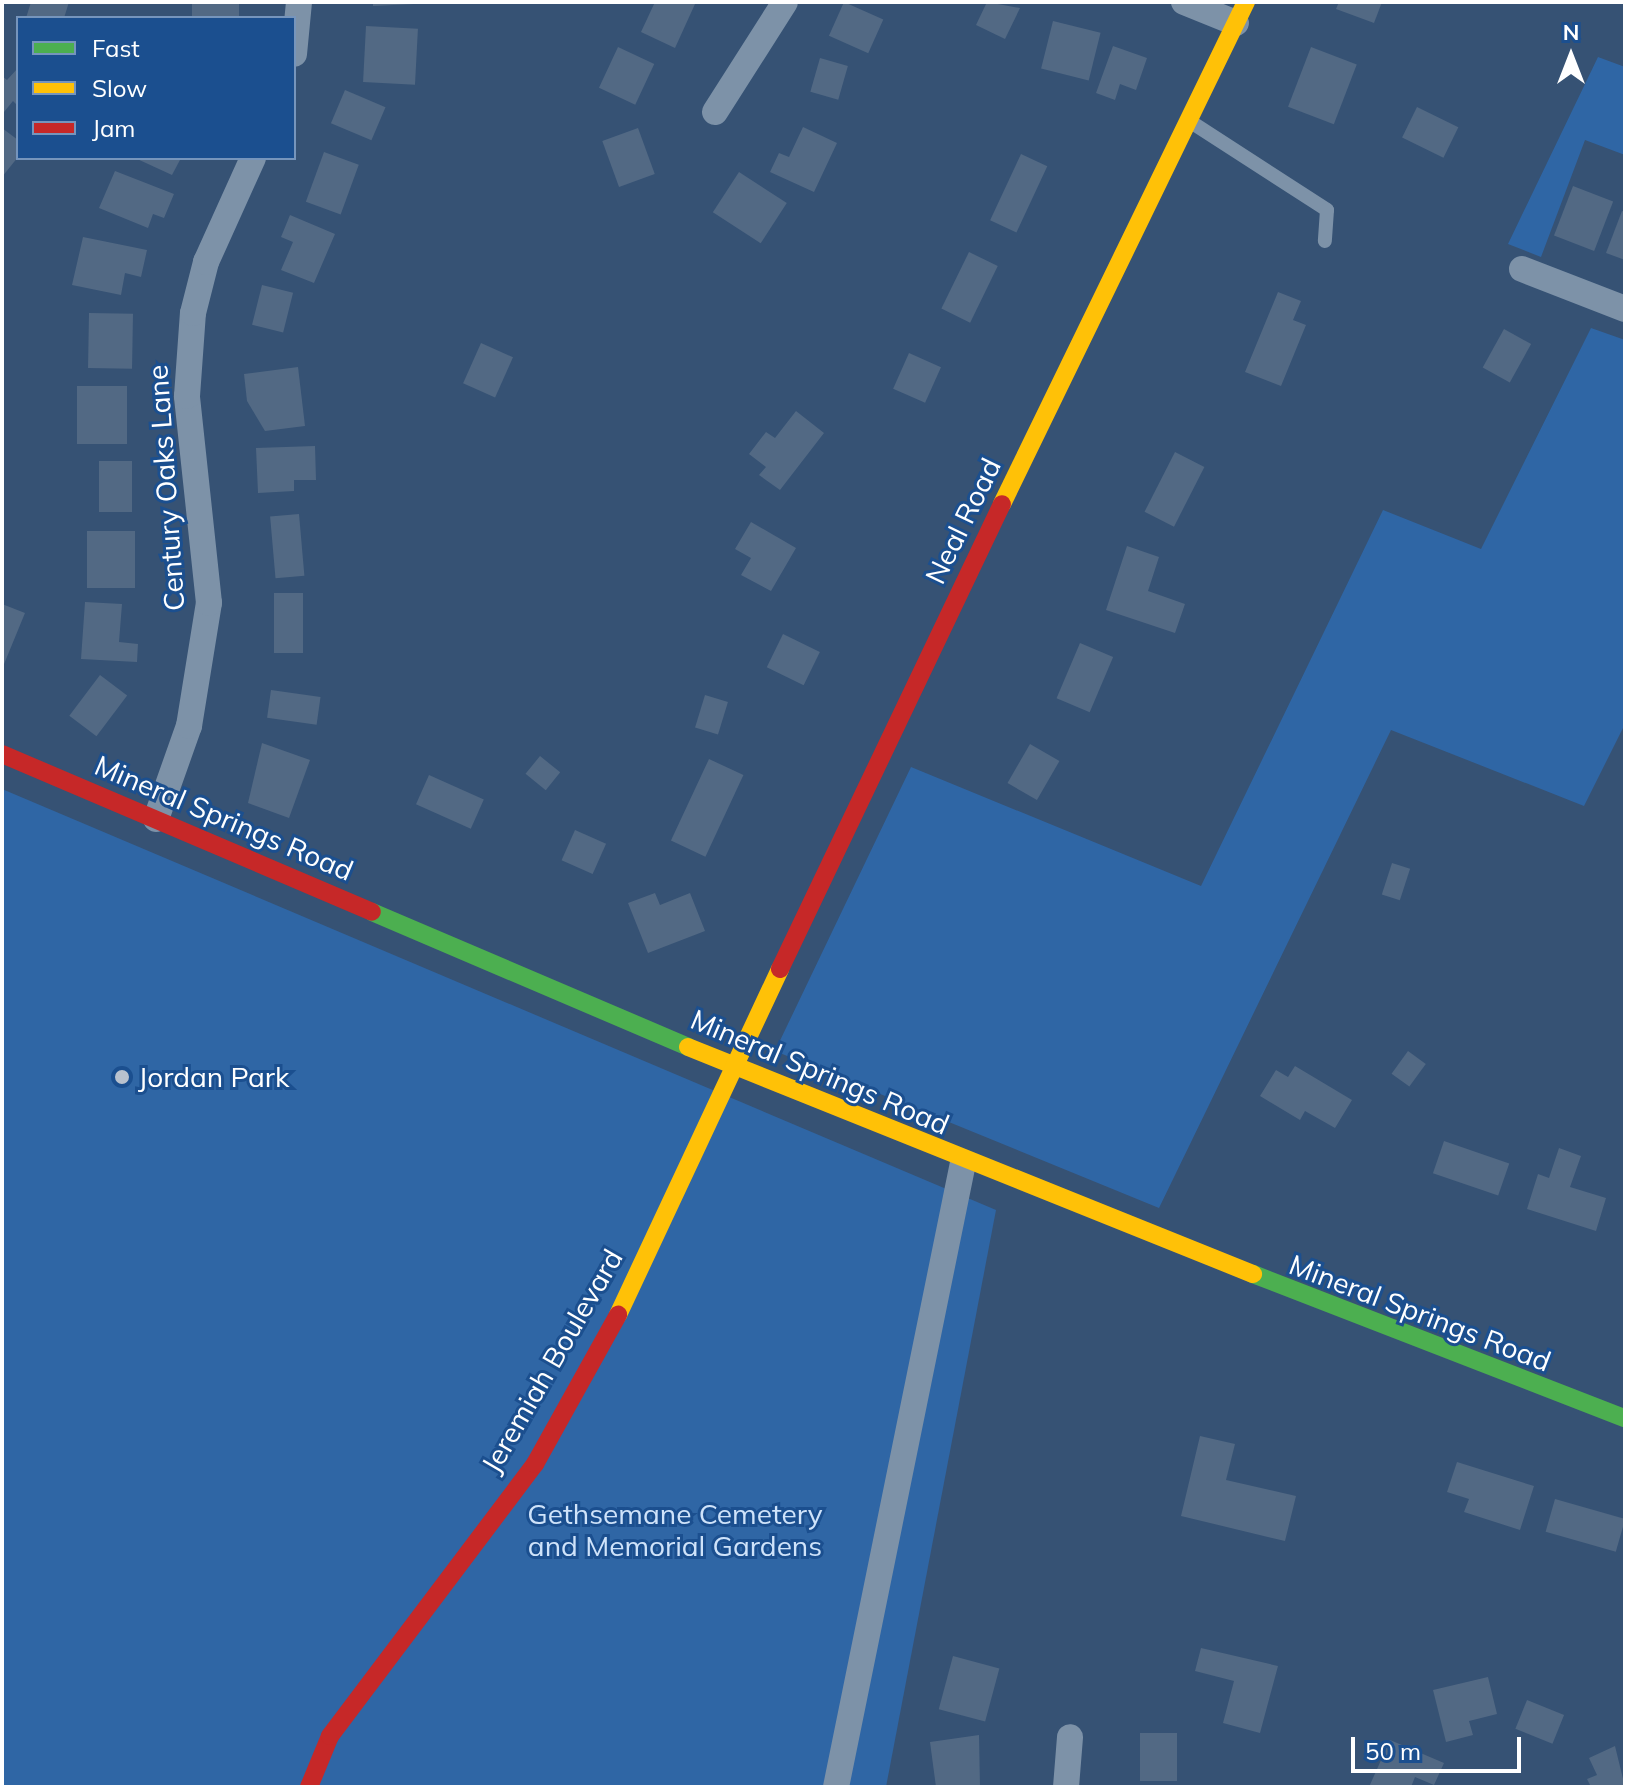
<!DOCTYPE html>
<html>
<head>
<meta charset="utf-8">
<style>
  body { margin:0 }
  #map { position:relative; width:1627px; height:1789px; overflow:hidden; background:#365274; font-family:Mulish,sans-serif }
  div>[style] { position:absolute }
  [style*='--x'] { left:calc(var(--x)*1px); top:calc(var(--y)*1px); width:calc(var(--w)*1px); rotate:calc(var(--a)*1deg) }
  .green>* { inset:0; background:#2f66a5 }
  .building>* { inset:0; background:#526984; transform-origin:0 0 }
  .lane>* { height:14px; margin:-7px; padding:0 7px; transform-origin:7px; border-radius:7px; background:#7d92a8 }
  .street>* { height:26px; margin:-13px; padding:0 13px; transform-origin:13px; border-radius:13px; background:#7d92a8 }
  .fast>* { height:18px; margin:-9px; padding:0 9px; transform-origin:9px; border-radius:9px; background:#4caf50 }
  .slow>* { height:18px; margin:-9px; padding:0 9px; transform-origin:9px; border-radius:9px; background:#ffc107 }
  .jam>* { height:18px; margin:-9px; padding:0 9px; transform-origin:9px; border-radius:9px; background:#c62828 }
  .dots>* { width:22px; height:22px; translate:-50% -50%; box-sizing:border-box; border:4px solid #1b4f8f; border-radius:50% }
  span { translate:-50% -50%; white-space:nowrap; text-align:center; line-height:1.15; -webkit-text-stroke:6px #1b4f8f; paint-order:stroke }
  .street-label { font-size:28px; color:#fff }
  .poi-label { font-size:28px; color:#fff }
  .left { translate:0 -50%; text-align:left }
  .park-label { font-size:28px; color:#cfe3fa }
  .frame { position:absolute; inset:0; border:4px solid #fff; pointer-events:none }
  .legend { position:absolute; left:16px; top:16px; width:280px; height:144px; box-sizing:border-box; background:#1b4f8f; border:2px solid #7695bc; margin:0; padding:10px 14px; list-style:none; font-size:24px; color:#fff }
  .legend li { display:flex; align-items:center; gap:16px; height:40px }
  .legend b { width:40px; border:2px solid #7695bc }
  .north { position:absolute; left:1531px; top:16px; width:80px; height:80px; -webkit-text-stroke:6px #1b4f8f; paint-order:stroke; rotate:0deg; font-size:22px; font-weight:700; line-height:32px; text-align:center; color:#fff }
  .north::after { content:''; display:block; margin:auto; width:28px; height:36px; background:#fff; clip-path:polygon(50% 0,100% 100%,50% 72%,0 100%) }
  .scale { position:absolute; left:1351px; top:1737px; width:170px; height:36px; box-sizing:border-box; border:4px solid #fff; border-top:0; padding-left:10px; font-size:24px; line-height:28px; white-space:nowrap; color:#fff; -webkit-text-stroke:6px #1b4f8f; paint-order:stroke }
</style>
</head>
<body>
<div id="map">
  <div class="green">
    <div style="clip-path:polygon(1598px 57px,1625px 67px,1625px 155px,1585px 140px,1541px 257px,1508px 244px)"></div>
    <div style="clip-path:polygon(1591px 328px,1625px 340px,1625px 724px,1584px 806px,1391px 730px,1159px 1208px,775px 1051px,911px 767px,1201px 886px,1383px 510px,1481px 549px)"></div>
    <div style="clip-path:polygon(2px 789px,996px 1210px,886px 1787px,2px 1787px)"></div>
  </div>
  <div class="building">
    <div style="clip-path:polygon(31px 2px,69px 2px,64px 18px,26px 18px)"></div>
    <div style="left:192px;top:2px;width:47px;height:16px"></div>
    <div style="clip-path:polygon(373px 2px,414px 2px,414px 4px,373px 6px)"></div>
    <div style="clip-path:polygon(655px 2px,695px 4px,675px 48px,641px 32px)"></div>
    <div style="left:844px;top:2px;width:43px;height:37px;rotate:24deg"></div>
    <div style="clip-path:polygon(987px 2px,1020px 8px,1005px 39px,976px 25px)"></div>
    <div style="clip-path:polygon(1339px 2px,1382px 2px,1374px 23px,1336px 9px)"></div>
    <div style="left:1053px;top:21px;width:49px;height:49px;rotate:14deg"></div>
    <div style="left:366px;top:26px;width:52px;height:56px;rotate:3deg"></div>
    <div style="clip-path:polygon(1113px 46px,1147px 58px,1136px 90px,1120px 84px,1115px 100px,1096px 93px)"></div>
    <div style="left:618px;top:47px;width:40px;height:45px;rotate:25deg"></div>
    <div style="left:1311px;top:47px;width:49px;height:64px;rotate:21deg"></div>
    <div style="left:820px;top:58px;width:29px;height:35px;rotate:16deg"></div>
    <div style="clip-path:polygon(18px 68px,18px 106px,13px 101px,4px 112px,2px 76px,7px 80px)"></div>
    <div style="left:345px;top:90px;width:44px;height:36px;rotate:23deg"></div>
    <div style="left:1417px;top:107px;width:46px;height:34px;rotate:26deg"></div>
    <div style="clip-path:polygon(803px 127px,837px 143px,814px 192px,770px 172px,779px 153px,789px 157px)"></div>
    <div style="clip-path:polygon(2px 128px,18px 140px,18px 157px,2px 177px)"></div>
    <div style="left:638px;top:128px;width:49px;height:38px;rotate:70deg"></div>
    <div style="left:324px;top:152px;width:37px;height:53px;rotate:20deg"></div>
    <div style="left:1021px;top:154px;width:29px;height:73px;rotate:25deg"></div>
    <div style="clip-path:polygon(135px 158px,181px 158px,172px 175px)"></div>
    <div style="clip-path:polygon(115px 171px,174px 194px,164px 218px,153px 214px,148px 228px,99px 208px)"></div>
    <div style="left:739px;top:172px;width:57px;height:48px;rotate:33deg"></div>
    <div style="left:1573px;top:186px;width:43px;height:53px;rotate:21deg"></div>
    <div style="clip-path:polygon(1622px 211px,1625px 212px,1625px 260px,1606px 253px)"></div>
    <div style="clip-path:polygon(290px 215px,335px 234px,314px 283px,281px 270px,293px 242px,281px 237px)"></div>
    <div style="clip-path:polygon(83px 237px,147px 250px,141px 277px,125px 273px,121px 295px,72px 285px)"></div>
    <div style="left:969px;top:252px;width:32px;height:63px;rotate:26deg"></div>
    <div style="left:262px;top:285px;width:32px;height:41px;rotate:14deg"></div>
    <div style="clip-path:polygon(1278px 292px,1301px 301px,1293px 320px,1306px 325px,1281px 386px,1245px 372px)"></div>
    <div style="left:89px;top:313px;width:44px;height:55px;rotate:1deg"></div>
    <div style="left:1504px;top:329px;width:31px;height:44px;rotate:29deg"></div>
    <div style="left:481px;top:343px;width:35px;height:44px;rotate:24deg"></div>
    <div style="left:909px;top:353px;width:35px;height:39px;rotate:24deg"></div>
    <div style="clip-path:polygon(298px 367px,305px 426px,265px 431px,247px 401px,244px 374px)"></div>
    <div style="left:77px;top:386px;width:50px;height:58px"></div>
    <div style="clip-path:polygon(796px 411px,824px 433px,780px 490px,759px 475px,766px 467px,749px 454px,766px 432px,775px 438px)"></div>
    <div style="clip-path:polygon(315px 446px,316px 480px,294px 480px,294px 491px,258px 493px,256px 448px)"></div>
    <div style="left:1175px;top:452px;width:33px;height:67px;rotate:27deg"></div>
    <div style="left:99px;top:461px;width:33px;height:51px"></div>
    <div style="left:299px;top:514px;width:62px;height:29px;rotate:85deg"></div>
    <div style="clip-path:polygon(751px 522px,796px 548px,771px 591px,741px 575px,751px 558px,735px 549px)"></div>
    <div style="left:87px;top:531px;width:48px;height:57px"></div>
    <div style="clip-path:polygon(1127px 546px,1159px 557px,1148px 591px,1185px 604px,1175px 633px,1106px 610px)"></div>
    <div style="left:274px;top:593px;width:29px;height:60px"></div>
    <div style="clip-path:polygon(85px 602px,122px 604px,119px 642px,138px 644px,137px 662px,81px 659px)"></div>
    <div style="clip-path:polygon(2px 604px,25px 613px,2px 669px)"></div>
    <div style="left:783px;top:634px;width:41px;height:37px;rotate:26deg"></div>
    <div style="left:1080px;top:643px;width:36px;height:60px;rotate:23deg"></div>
    <div style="left:100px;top:675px;width:34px;height:51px;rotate:37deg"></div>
    <div style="left:271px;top:690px;width:50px;height:28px;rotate:8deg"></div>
    <div style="left:705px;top:695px;width:24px;height:34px;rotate:17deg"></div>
    <div style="clip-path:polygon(262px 743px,310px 760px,289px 818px,248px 803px)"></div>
    <div style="left:1030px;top:744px;width:34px;height:45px;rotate:30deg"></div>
    <div style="left:540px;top:756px;width:26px;height:23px;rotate:39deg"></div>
    <div style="left:709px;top:759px;width:38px;height:90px;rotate:25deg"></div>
    <div style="left:429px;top:775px;width:60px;height:32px;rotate:24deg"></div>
    <div style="left:575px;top:830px;width:34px;height:33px;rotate:24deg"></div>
    <div style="left:1392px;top:863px;width:19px;height:33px;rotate:18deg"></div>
    <div style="clip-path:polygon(655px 893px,660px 905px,690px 893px,705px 931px,648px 953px,628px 903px)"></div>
    <div style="left:1408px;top:1051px;width:22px;height:28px;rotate:36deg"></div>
    <div style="clip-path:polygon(1295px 1066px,1352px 1100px,1335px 1128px,1305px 1111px,1300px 1120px,1260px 1096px,1276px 1070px,1288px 1077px)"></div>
    <div style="left:1444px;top:1141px;width:69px;height:34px;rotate:19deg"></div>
    <div style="clip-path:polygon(1559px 1148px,1581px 1156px,1570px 1187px,1606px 1198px,1596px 1231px,1527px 1209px,1538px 1174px,1549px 1178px)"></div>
    <div style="clip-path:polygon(1200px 1436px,1235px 1444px,1226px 1480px,1296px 1496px,1285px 1541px,1181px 1516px)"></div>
    <div style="clip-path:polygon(1457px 1462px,1534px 1486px,1520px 1530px,1464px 1512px,1469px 1499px,1447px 1492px)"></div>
    <div style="left:1555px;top:1499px;width:73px;height:34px;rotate:16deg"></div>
    <div style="clip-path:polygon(1201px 1648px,1278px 1666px,1260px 1733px,1223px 1723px,1234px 1681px,1195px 1671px)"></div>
    <div style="left:953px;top:1656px;width:48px;height:55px;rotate:15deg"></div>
    <div style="clip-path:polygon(1488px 1677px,1497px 1714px,1469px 1721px,1473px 1735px,1446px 1742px,1433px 1690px)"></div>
    <div style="left:1527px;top:1700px;width:40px;height:31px;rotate:22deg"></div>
    <div style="left:1140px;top:1733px;width:37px;height:48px"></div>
    <div style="clip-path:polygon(979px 1735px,980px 1787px,936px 1787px,930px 1742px)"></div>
    <div style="clip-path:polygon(1390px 1740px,1444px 1763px,1434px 1785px,1415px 1777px,1411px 1787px,1369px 1787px)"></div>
    <div style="clip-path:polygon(1615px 1746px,1625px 1787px,1591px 1787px,1587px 1779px,1597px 1775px,1589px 1758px)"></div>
  </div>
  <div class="lane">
    <div style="--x:1191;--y:122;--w:162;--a:32.9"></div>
    <div style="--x:1327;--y:210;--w:31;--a:94"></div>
  </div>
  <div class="street">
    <div style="--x:1184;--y:2;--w:56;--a:22"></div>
    <div style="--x:294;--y:54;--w:52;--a:-84.5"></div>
    <div style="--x:715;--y:112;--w:130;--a:-57.5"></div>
    <div style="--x:1522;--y:269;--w:110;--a:21.2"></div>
    <div style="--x:156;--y:819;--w:99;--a:-70.5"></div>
    <div style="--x:189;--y:726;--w:125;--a:-80.8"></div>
    <div style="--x:209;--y:603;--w:208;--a:-96.1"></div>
    <div style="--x:187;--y:396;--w:83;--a:-85.9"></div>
    <div style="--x:193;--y:313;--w:53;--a:-75.7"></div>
    <div style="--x:206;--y:262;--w:114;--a:-65.7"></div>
    <div style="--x:836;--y:1787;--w:637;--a:-78.5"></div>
    <div style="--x:1066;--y:1787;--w:50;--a:-85.4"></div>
  </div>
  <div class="fast">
    <div style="--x:372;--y:912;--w:344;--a:23.1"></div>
    <div style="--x:1253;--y:1274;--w:399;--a:21.2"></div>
  </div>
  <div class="slow">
    <div style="--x:1002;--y:504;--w:558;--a:-64.08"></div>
    <div style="--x:688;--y:1047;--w:609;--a:21.89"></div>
    <div style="--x:618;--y:1315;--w:382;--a:-64.9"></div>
  </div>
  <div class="jam">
    <div style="--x:2;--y:754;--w:402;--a:23.1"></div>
    <div style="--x:780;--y:969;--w:515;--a:-64.48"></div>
    <div style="--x:309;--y:1787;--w:55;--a:-67.6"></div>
    <div style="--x:330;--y:1736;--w:341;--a:-53"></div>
    <div style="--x:535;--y:1464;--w:171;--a:-60.9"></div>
  </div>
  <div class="dots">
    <div style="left:122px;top:1077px;background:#b9c2ce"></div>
  </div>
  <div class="street-label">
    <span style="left:166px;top:488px;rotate:-94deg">Century Oaks Lane</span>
    <span style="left:963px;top:521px;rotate:-64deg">Neal Road</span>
    <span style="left:224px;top:818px;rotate:23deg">Mineral Springs Road</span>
    <span style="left:820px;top:1072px;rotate:23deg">Mineral Springs Road</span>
    <span style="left:1420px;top:1313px;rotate:21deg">Mineral Springs Road</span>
    <span style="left:552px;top:1361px;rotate:-60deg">Jeremiah Boulevard</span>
  </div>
  <div class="poi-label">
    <span class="left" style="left:138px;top:1077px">Jordan Park</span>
  </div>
  <div class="park-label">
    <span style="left:675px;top:1530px">Gethsemane Cemetery<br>and Memorial Gardens</span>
  </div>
  <div class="frame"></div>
  <ul class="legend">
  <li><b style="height:10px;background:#4caf50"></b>Fast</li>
  <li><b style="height:10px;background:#ffc107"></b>Slow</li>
  <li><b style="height:10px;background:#c62828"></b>Jam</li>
  </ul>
  <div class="north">N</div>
  <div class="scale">50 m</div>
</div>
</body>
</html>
